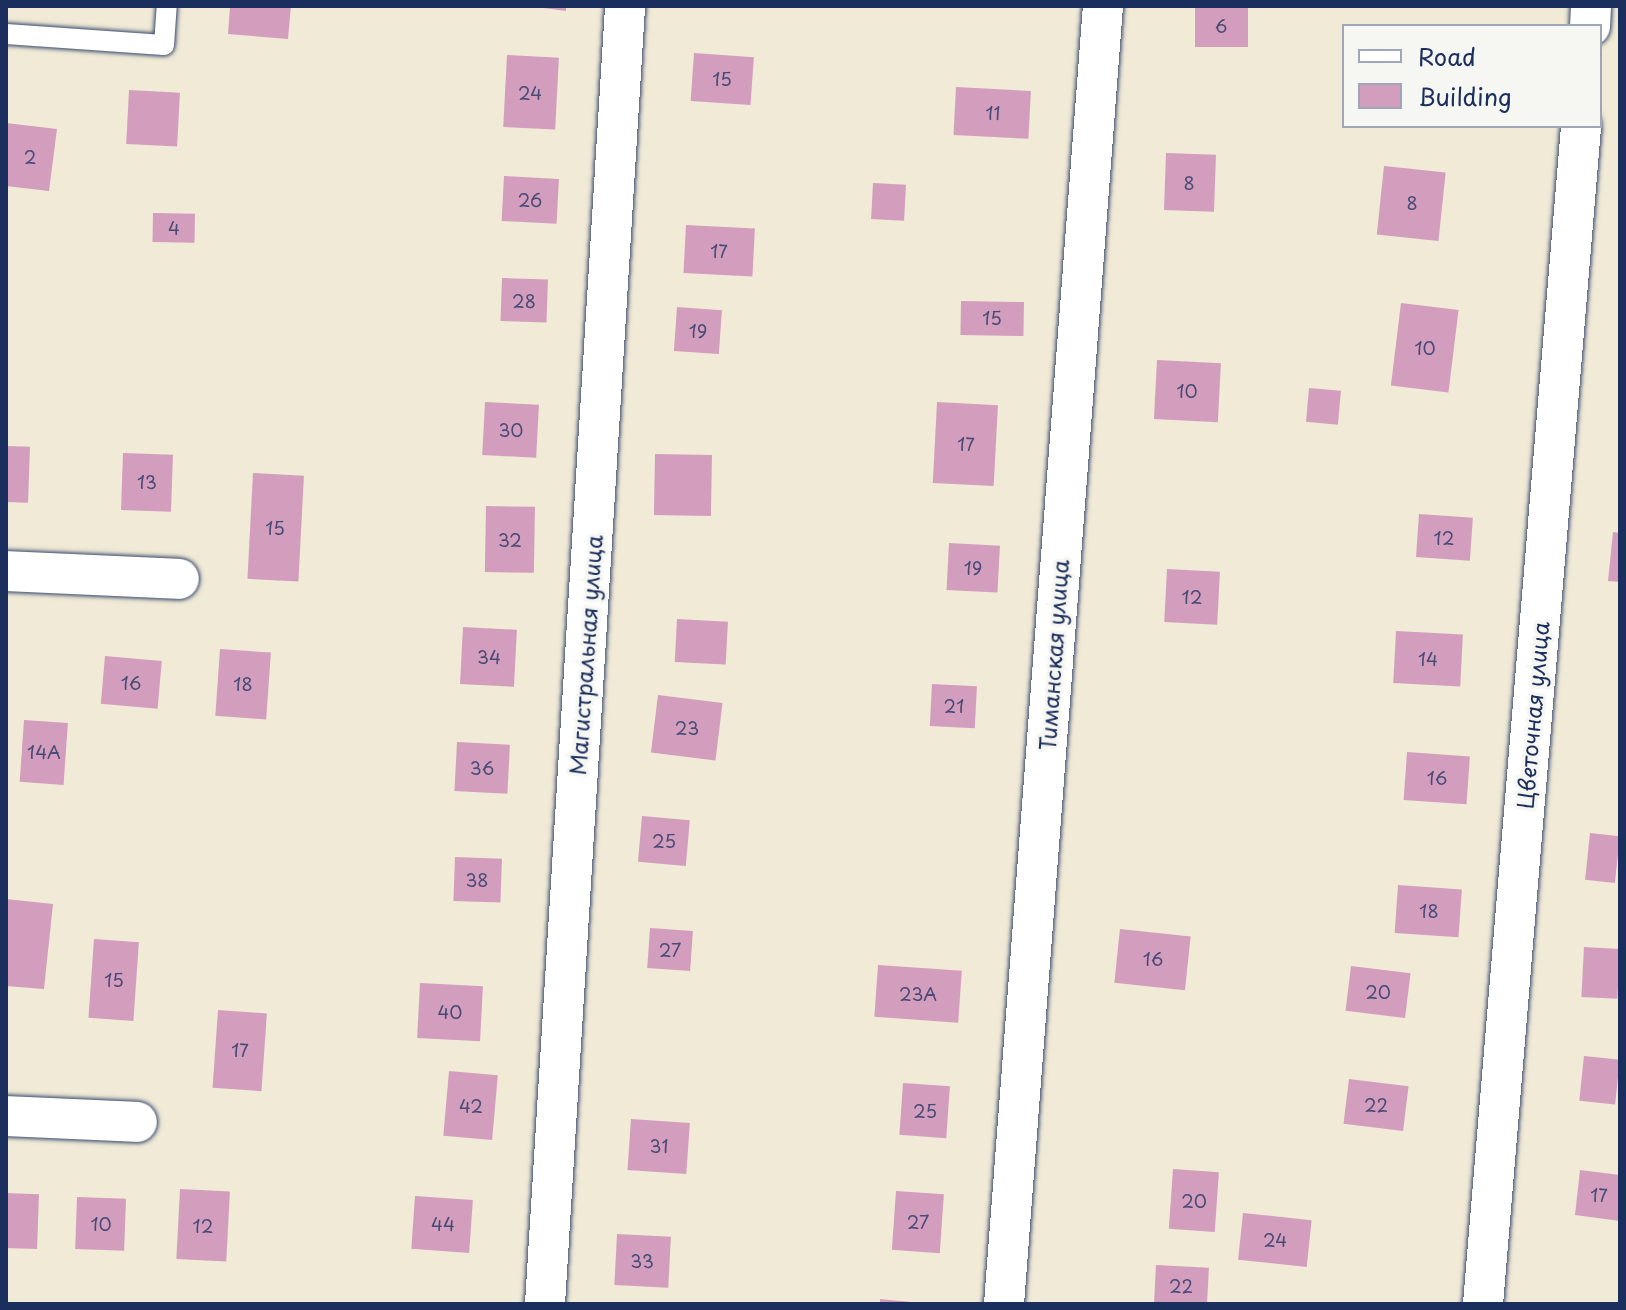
<!DOCTYPE html>
<html>
<head>
<meta charset="utf-8">
<style>
  body { margin:0 }
  #map { position:relative; width:1626px; height:1310px; overflow:hidden; background:#f0ead6; font-family:"Playpen Sans",sans-serif }
  div>[style] { position:absolute }
  [style*='--x'] { left:calc(var(--x)*1px); top:calc(var(--y)*1px); width:calc(var(--w)*1px); rotate:calc(var(--a)*1deg) }
  .building>* { inset:0; background:#d39ebe; transform-origin:0 0 }
  .roads { filter:drop-shadow(0 0 2px #3b4b70) drop-shadow(0 0 2px #3b4b70) }
  .service>* { height:20px; margin:-10px; padding:0 10px; transform-origin:10px; border-radius:10px; background:#fff }
  .minor>* { height:40px; margin:-20px; padding:0 20px; transform-origin:20px; border-radius:20px; background:#fff }
  span { translate:-50% -50%; white-space:nowrap; text-align:center; line-height:1.15; -webkit-text-stroke:7px #f6f6f2; paint-order:stroke }
  .number-label { font-size:18px; color:#494b76 }
  .number-label span { -webkit-text-stroke-width:0 }
  .street-label { font-size:22px; color:#1b2f5e }
  .frame { position:absolute; inset:0; border:8px solid #1b2f5e; pointer-events:none }
  .legend { position:absolute; left:1342px; top:24px; width:260px; height:104px; box-sizing:border-box; background:#f6f6f2; border:2px solid #9ea6b7; margin:0; padding:10px 14px; list-style:none; font-size:24px; color:#1b2f5e }
  .legend li { display:flex; align-items:center; gap:16px; height:40px }
  .legend b { width:40px; border:2px solid #9ea6b7 }
</style>
</head>
<body>
<div id="map">
  <div class="building">
    <div style="clip-path:polygon(230px 6px,291px 6px,288px 39px,228px 34px)"></div>
    <div style="clip-path:polygon(529px 6px,566px 6px,566px 11px)"></div>
    <div style="left:1195px;top:6px;width:53px;height:41px"></div>
    <div style="left:694px;top:53px;width:60px;height:48px;rotate:4deg"></div>
    <div style="left:507px;top:55px;width:52px;height:72px;rotate:3deg"></div>
    <div style="left:956px;top:87px;width:75px;height:48px;rotate:3deg"></div>
    <div style="left:129px;top:90px;width:51px;height:54px;rotate:3deg"></div>
    <div style="clip-path:polygon(6px 123px,57px 129px,49px 191px,6px 186px)"></div>
    <div style="left:1166px;top:153px;width:50px;height:57px;rotate:2deg"></div>
    <div style="left:1384px;top:166px;width:62px;height:69px;rotate:6deg"></div>
    <div style="left:504px;top:176px;width:55px;height:45px;rotate:3deg"></div>
    <div style="left:873px;top:183px;width:33px;height:36px;rotate:3deg"></div>
    <div style="left:153px;top:213px;width:42px;height:29px;rotate:1deg"></div>
    <div style="left:686px;top:225px;width:69px;height:48px;rotate:3deg"></div>
    <div style="left:502px;top:278px;width:46px;height:43px;rotate:2deg"></div>
    <div style="left:961px;top:301px;width:63px;height:34px;rotate:1deg"></div>
    <div style="left:1401px;top:303px;width:58px;height:83px;rotate:7deg"></div>
    <div style="left:677px;top:307px;width:45px;height:44px;rotate:4deg"></div>
    <div style="left:1157px;top:360px;width:64px;height:59px;rotate:3deg"></div>
    <div style="left:1309px;top:388px;width:32px;height:34px;rotate:5deg"></div>
    <div style="left:485px;top:402px;width:54px;height:53px;rotate:3deg"></div>
    <div style="left:937px;top:402px;width:61px;height:81px;rotate:3deg"></div>
    <div style="left:6px;top:446px;width:24px;height:56px;rotate:2deg"></div>
    <div style="left:123px;top:453px;width:50px;height:57px;rotate:2deg"></div>
    <div style="left:655px;top:454px;width:57px;height:61px;rotate:1deg"></div>
    <div style="left:253px;top:473px;width:51px;height:106px;rotate:3deg"></div>
    <div style="left:486px;top:506px;width:49px;height:66px;rotate:1deg"></div>
    <div style="left:1419px;top:514px;width:54px;height:43px;rotate:4deg"></div>
    <div style="clip-path:polygon(1613px 532px,1620px 533px,1620px 582px,1608px 581px)"></div>
    <div style="left:949px;top:543px;width:51px;height:47px;rotate:3deg"></div>
    <div style="left:1167px;top:569px;width:53px;height:53px;rotate:3deg"></div>
    <div style="left:677px;top:619px;width:51px;height:43px;rotate:3deg"></div>
    <div style="left:463px;top:627px;width:54px;height:57px;rotate:3deg"></div>
    <div style="left:1396px;top:631px;width:67px;height:52px;rotate:3deg"></div>
    <div style="left:220px;top:649px;width:51px;height:67px;rotate:4deg"></div>
    <div style="left:105px;top:656px;width:57px;height:48px;rotate:5deg"></div>
    <div style="left:932px;top:684px;width:45px;height:42px;rotate:3deg"></div>
    <div style="left:658px;top:695px;width:65px;height:58px;rotate:7deg"></div>
    <div style="left:24px;top:720px;width:44px;height:62px;rotate:4deg"></div>
    <div style="left:457px;top:742px;width:53px;height:49px;rotate:3deg"></div>
    <div style="left:1407px;top:752px;width:63px;height:48px;rotate:4deg"></div>
    <div style="left:642px;top:816px;width:48px;height:46px;rotate:5deg"></div>
    <div style="left:1590px;top:833px;width:30px;height:47px;rotate:6deg"></div>
    <div style="left:455px;top:857px;width:47px;height:44px;rotate:2deg"></div>
    <div style="left:1398px;top:885px;width:64px;height:48px;rotate:4deg"></div>
    <div style="clip-path:polygon(6px 899px,53px 904px,44px 989px,6px 986px)"></div>
    <div style="left:650px;top:928px;width:43px;height:40px;rotate:4deg"></div>
    <div style="left:1120px;top:929px;width:71px;height:54px;rotate:6deg"></div>
    <div style="left:94px;top:939px;width:45px;height:79px;rotate:4deg"></div>
    <div style="left:1584px;top:947px;width:36px;height:50px;rotate:3deg"></div>
    <div style="left:878px;top:965px;width:84px;height:52px;rotate:4deg"></div>
    <div style="left:1351px;top:966px;width:60px;height:45px;rotate:7deg"></div>
    <div style="left:420px;top:983px;width:63px;height:55px;rotate:3deg"></div>
    <div style="left:218px;top:1010px;width:49px;height:78px;rotate:4deg"></div>
    <div style="left:1584px;top:1056px;width:36px;height:45px;rotate:6deg"></div>
    <div style="left:449px;top:1071px;width:49px;height:65px;rotate:5deg"></div>
    <div style="left:1349px;top:1079px;width:60px;height:45px;rotate:7deg"></div>
    <div style="left:903px;top:1083px;width:47px;height:52px;rotate:4deg"></div>
    <div style="left:631px;top:1119px;width:59px;height:51px;rotate:4deg"></div>
    <div style="left:1173px;top:1169px;width:46px;height:60px;rotate:4deg"></div>
    <div style="clip-path:polygon(1580px 1170px,1620px 1175px,1620px 1221px,1575px 1215px)"></div>
    <div style="left:180px;top:1189px;width:50px;height:70px;rotate:3deg"></div>
    <div style="left:896px;top:1191px;width:48px;height:59px;rotate:4deg"></div>
    <div style="left:6px;top:1193px;width:33px;height:55px;rotate:2deg"></div>
    <div style="left:415px;top:1196px;width:58px;height:53px;rotate:4deg"></div>
    <div style="left:77px;top:1197px;width:49px;height:52px;rotate:2deg"></div>
    <div style="left:1243px;top:1213px;width:69px;height:47px;rotate:6deg"></div>
    <div style="left:617px;top:1234px;width:54px;height:51px;rotate:3deg"></div>
    <div style="left:1156px;top:1265px;width:53px;height:39px;rotate:3deg"></div>
    <div style="clip-path:polygon(880px 1299px,911px 1302px,911px 1304px,880px 1304px)"></div>
  </div>
  <div class="roads">
    <div class="service">
      <div style="--x:6;--y:34;--w:158;--a:4"></div>
      <div style="--x:164;--y:45;--w:39;--a:-86"></div>
    </div>
    <div class="minor">
      <div style="--x:1590;--y:26;--w:20;--a:-87"></div>
      <div style="--x:6;--y:571;--w:173;--a:2.6"></div>
      <div style="--x:6;--y:1116;--w:131;--a:2.6"></div>
      <div style="--x:545;--y:1304;--w:1300;--a:-86.47"></div>
      <div style="--x:1004;--y:1304;--w:1302;--a:-85.64"></div>
      <div style="--x:1483;--y:1304;--w:1182;--a:-85.24"></div>
    </div>
  </div>
  <div class="number-label">
    <span style="left:1221px;top:26px">6</span>
    <span style="left:722px;top:79px">15</span>
    <span style="left:530px;top:93px">24</span>
    <span style="left:993px;top:113px">11</span>
    <span style="left:30px;top:157px">2</span>
    <span style="left:1189px;top:183px">8</span>
    <span style="left:530px;top:200px">26</span>
    <span style="left:1412px;top:203px">8</span>
    <span style="left:174px;top:228px">4</span>
    <span style="left:719px;top:251px">17</span>
    <span style="left:524px;top:301px">28</span>
    <span style="left:992px;top:318px">15</span>
    <span style="left:698px;top:331px">19</span>
    <span style="left:1425px;top:348px">10</span>
    <span style="left:1187px;top:391px">10</span>
    <span style="left:511px;top:430px">30</span>
    <span style="left:966px;top:444px">17</span>
    <span style="left:147px;top:482px">13</span>
    <span style="left:275px;top:528px">15</span>
    <span style="left:1444px;top:538px">12</span>
    <span style="left:510px;top:540px">32</span>
    <span style="left:973px;top:568px">19</span>
    <span style="left:1192px;top:597px">12</span>
    <span style="left:489px;top:657px">34</span>
    <span style="left:1428px;top:659px">14</span>
    <span style="left:131px;top:683px">16</span>
    <span style="left:243px;top:684px">18</span>
    <span style="left:954px;top:706px">21</span>
    <span style="left:687px;top:728px">23</span>
    <span style="left:44px;top:752px">14А</span>
    <span style="left:482px;top:768px">36</span>
    <span style="left:1437px;top:778px">16</span>
    <span style="left:664px;top:841px">25</span>
    <span style="left:477px;top:880px">38</span>
    <span style="left:1429px;top:911px">18</span>
    <span style="left:670px;top:950px">27</span>
    <span style="left:1153px;top:959px">16</span>
    <span style="left:114px;top:980px">15</span>
    <span style="left:1378px;top:992px">20</span>
    <span style="left:918px;top:994px">23А</span>
    <span style="left:450px;top:1012px">40</span>
    <span style="left:240px;top:1050px">17</span>
    <span style="left:1376px;top:1105px">22</span>
    <span style="left:471px;top:1106px">42</span>
    <span style="left:925px;top:1111px">25</span>
    <span style="left:659px;top:1146px">31</span>
    <span style="left:1599px;top:1195px">17</span>
    <span style="left:1194px;top:1201px">20</span>
    <span style="left:918px;top:1222px">27</span>
    <span style="left:101px;top:1224px">10</span>
    <span style="left:443px;top:1224px">44</span>
    <span style="left:203px;top:1226px">12</span>
    <span style="left:1275px;top:1240px">24</span>
    <span style="left:642px;top:1261px">33</span>
    <span style="left:1181px;top:1286px">22</span>
  </div>
  <div class="street-label">
    <span style="left:585px;top:655px;rotate:-86deg">Магистральная улица</span>
    <span style="left:1053px;top:655px;rotate:-86deg">Тиманская улица</span>
    <span style="left:1532px;top:715px;rotate:-85deg">Цветочная улица</span>
  </div>
  <div class="frame"></div>
  <ul class="legend">
  <li><b style="height:10px;background:#fff"></b>Road</li>
  <li><b style="height:22px;background:#d39ebe"></b>Building</li>
  </ul>
</div>
</body>
</html>
